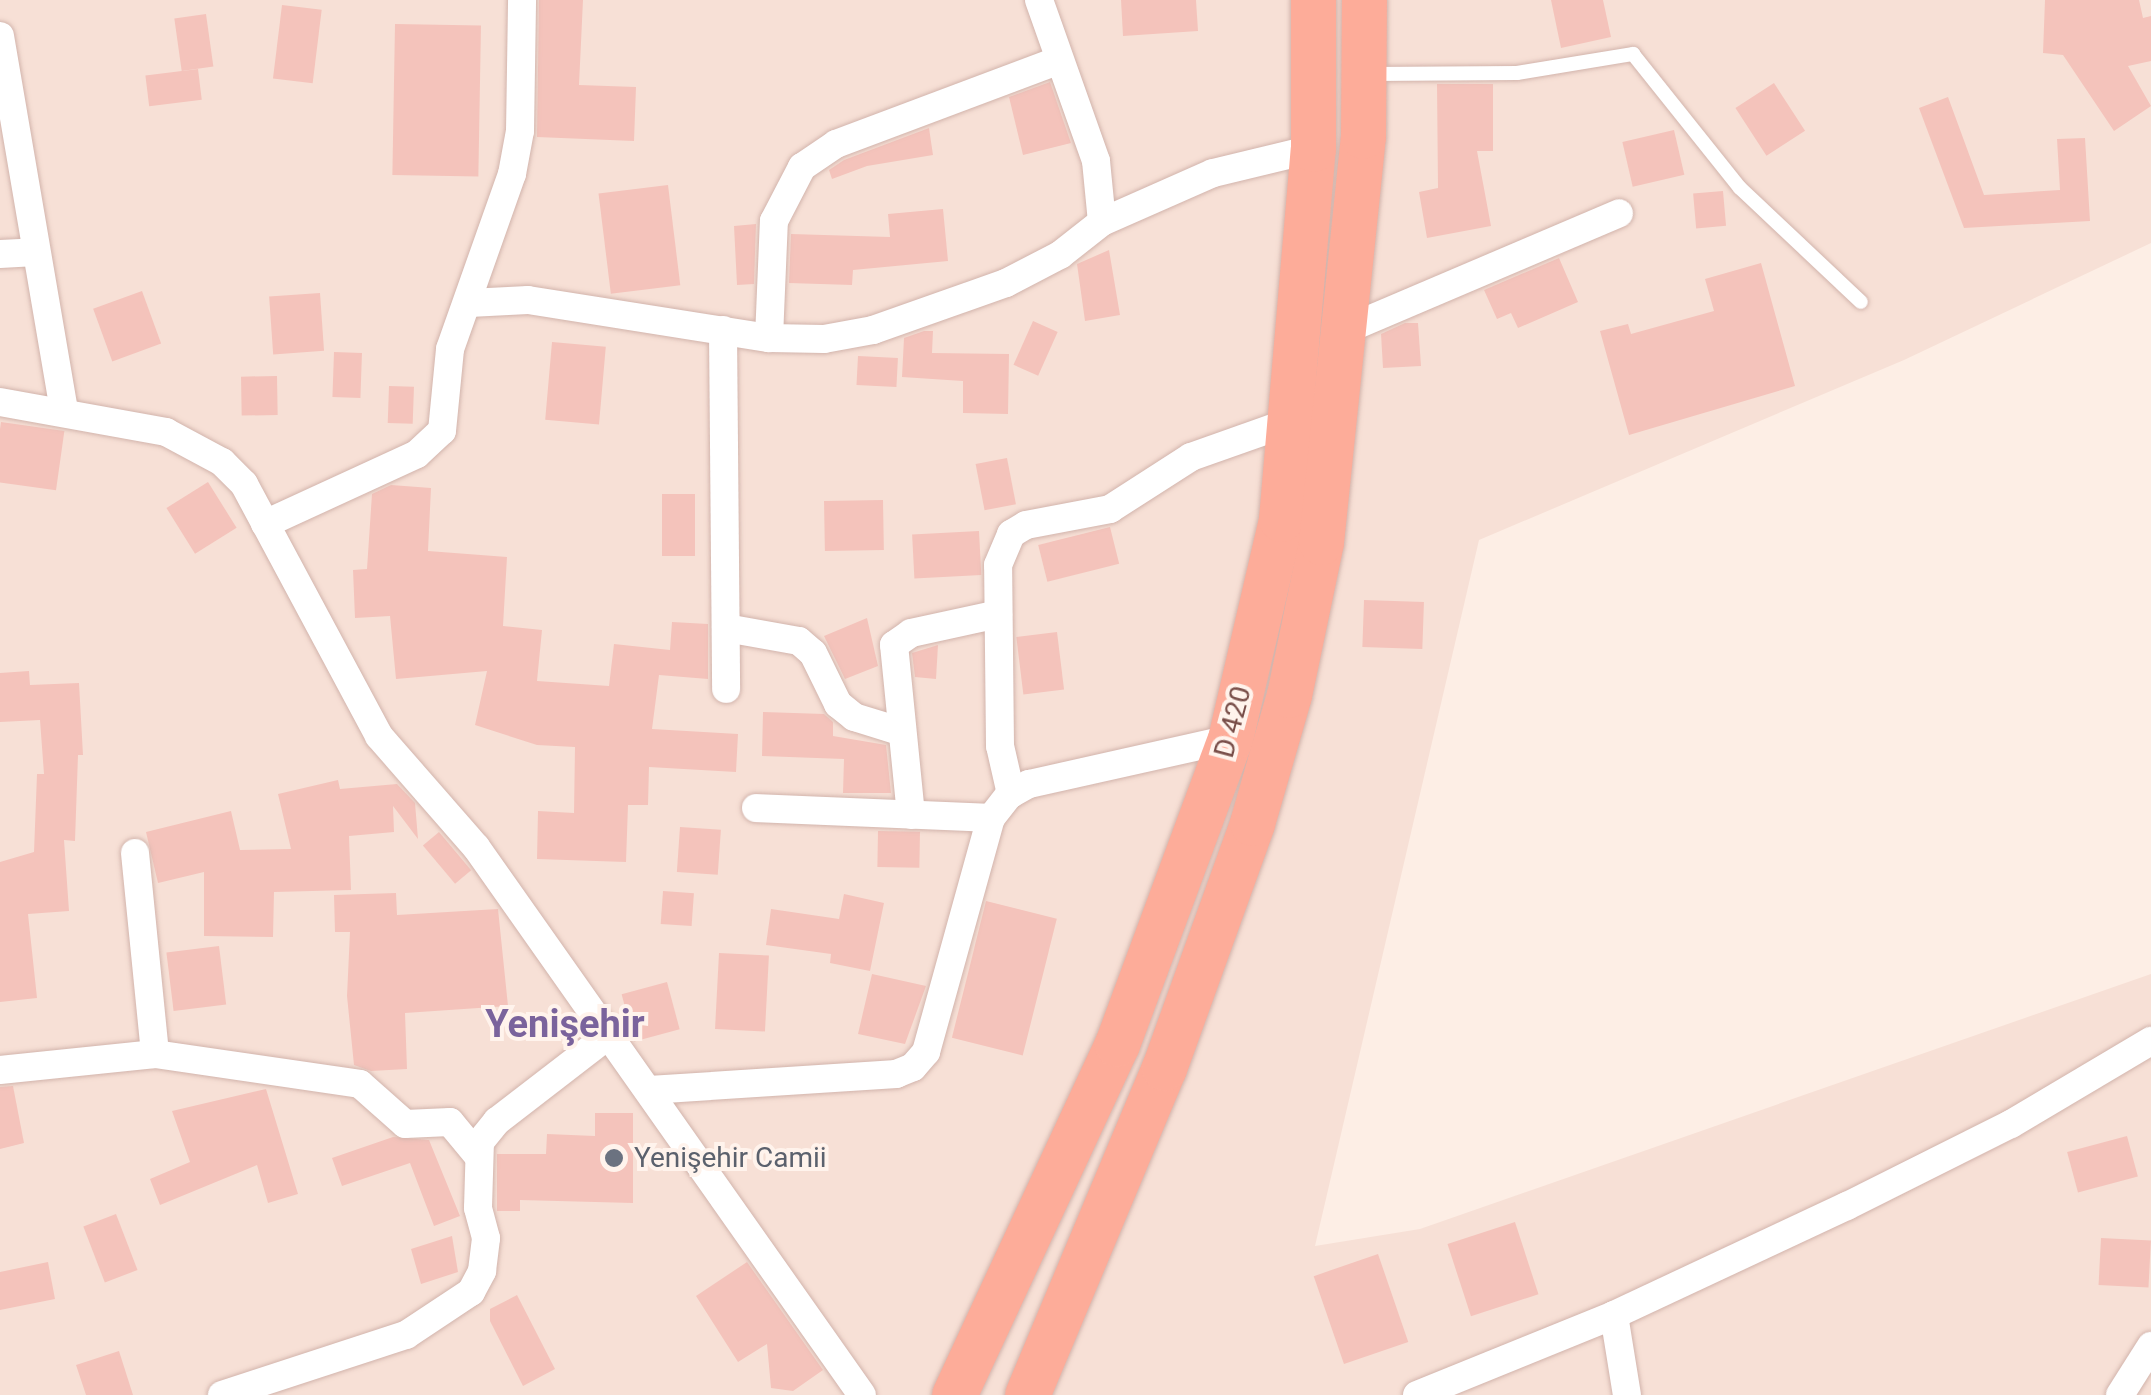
<!DOCTYPE html>
<html>
<head>
<meta charset="utf-8">
<style>
  body { margin:0 }
  #map { position:relative; width:2151px; height:1395px; overflow:hidden; background:#fdeee5; font-family:Roboto,sans-serif }
  div>[style] { position:absolute }
  [style*='--x'] { left:calc(var(--x)*1px); top:calc(var(--y)*1px); width:calc(var(--w)*1px); rotate:calc(var(--a)*1deg) }
  .residential>* { inset:0; background:#f7e0d6 }
  .building>* { inset:0; background:#f4c3bb; transform-origin:0 0 }
  .roads { filter:drop-shadow(0 0 2px #d2b4ac) drop-shadow(0 0 2px #d2b4ac) }
  .service>* { height:14px; margin:-7px; padding:0 7px; transform-origin:7px; border-radius:7px; background:#fff }
  .minor>* { height:28px; margin:-14px; padding:0 14px; transform-origin:14px; border-radius:14px; background:#fff }
  .trunk>* { height:45px; margin:-22.5px; padding:0 22.5px; transform-origin:22.5px; border-radius:22.5px; background:#fdac99 }
  .dots>* { width:28px; height:28px; translate:-50% -50%; box-sizing:border-box; border:5px solid #fff3ec; border-radius:50% }
  span { translate:-50% -50%; white-space:nowrap; text-align:center; line-height:1.15; -webkit-text-stroke:8px #fff3ec; paint-order:stroke }
  .street-label { font-size:28px; color:#784d48 }
  .worship-label { font-size:28px; color:#5b616d }
  .left { translate:0 -50%; text-align:left }
  .district-label { font-size:38px; color:#7a639c; font-weight:700 }
</style>
</head>
<body>
<div id="map">
  <div class="residential">
    <div style="clip-path:polygon(0 0,2151px 0,2151px 243px,1904px 360px,1479px 540px,1315px 1246px,1420px 1229px,2151px 974px,2151px 1395px,0 1395px)"></div>
  </div>
  <div class="building">
    <div style="clip-path:polygon(539px 0,583px 0,579px 85px,636px 87px,634px 141px,537px 137px)"></div>
    <div style="clip-path:polygon(1121px 0,1196px 0,1198px 31px,1123px 36px)"></div>
    <div style="clip-path:polygon(1551px 0,1603px 0,1611px 37px,1561px 48px)"></div>
    <div style="clip-path:polygon(2045px 0,2139px 0,2143px 18px,2151px 16px,2151px 61px,2128px 66px,2151px 106px,2114px 131px,2063px 55px,2043px 53px)"></div>
    <div style="left:282px;top:5px;width:40px;height:74px;rotate:7deg"></div>
    <div style="left:206px;top:14px;width:53px;height:32px;rotate:82deg"></div>
    <div style="left:395px;top:24px;width:86px;height:151px;rotate:1deg"></div>
    <div style="left:198px;top:69px;width:31px;height:53px;rotate:83deg"></div>
    <div style="clip-path:polygon(1050px 82px,1071px 143px,1023px 155px,1009px 97px)"></div>
    <div style="left:1774px;top:83px;width:57px;height:46px;rotate:57deg"></div>
    <div style="clip-path:polygon(1437px 84px,1493px 84px,1493px 151px,1477px 151px,1491px 226px,1427px 238px,1419px 192px,1438px 188px)"></div>
    <div style="clip-path:polygon(1948px 97px,1984px 195px,2060px 190px,2057px 139px,2085px 138px,2090px 221px,1964px 228px,1919px 108px)"></div>
    <div style="clip-path:polygon(929px 128px,933px 155px,867px 166px,832px 179px,829px 170px,844px 160px)"></div>
    <div style="left:1674px;top:130px;width:46px;height:53px;rotate:77deg"></div>
    <div style="left:668px;top:185px;width:101px;height:70px;rotate:83deg"></div>
    <div style="left:1723px;top:191px;width:35px;height:30px;rotate:85deg"></div>
    <div style="clip-path:polygon(943px 209px,948px 261px,853px 270px,852px 285px,789px 283px,791px 234px,890px 237px,888px 214px)"></div>
    <div style="clip-path:polygon(756px 224px,754px 284px,737px 285px,734px 226px)"></div>
    <div style="clip-path:polygon(1109px 250px,1120px 315px,1085px 321px,1077px 264px)"></div>
    <div style="clip-path:polygon(1559px 258px,1578px 302px,1518px 328px,1511px 313px,1497px 319px,1484px 290px)"></div>
    <div style="clip-path:polygon(1761px 263px,1795px 386px,1629px 435px,1600px 331px,1628px 324px,1631px 334px,1714px 311px,1705px 279px)"></div>
    <div style="left:142px;top:291px;width:56px;height:52px;rotate:70deg"></div>
    <div style="left:320px;top:293px;width:58px;height:51px;rotate:86deg"></div>
    <div style="left:1033px;top:321px;width:27px;height:48px;rotate:24deg"></div>
    <div style="clip-path:polygon(1405px 323px,1418px 323px,1421px 366px,1383px 368px,1381px 334px)"></div>
    <div style="clip-path:polygon(924px 331px,933px 331px,932px 353px,1009px 354px,1008px 414px,963px 413px,963px 381px,902px 377px,904px 338px)"></div>
    <div style="left:552px;top:342px;width:54px;height:78px;rotate:5deg"></div>
    <div style="left:334px;top:352px;width:28px;height:45px;rotate:2deg"></div>
    <div style="left:858px;top:356px;width:40px;height:29px;rotate:3deg"></div>
    <div style="left:277px;top:376px;width:39px;height:36px;rotate:89deg"></div>
    <div style="left:389px;top:386px;width:25px;height:37px;rotate:2deg"></div>
    <div style="left:1px;top:422px;width:64px;height:60px;rotate:8deg"></div>
    <div style="left:1007px;top:458px;width:47px;height:32px;rotate:79deg"></div>
    <div style="left:208px;top:482px;width:54px;height:49px;rotate:58deg"></div>
    <div style="clip-path:polygon(391px 485px,431px 488px,428px 551px,507px 557px,503px 626px,542px 630px,537px 681px,609px 686px,614px 644px,670px 650px,672px 622px,708px 624px,708px 679px,659px 675px,652px 729px,738px 734px,736px 772px,649px 767px,648px 805px,628px 805px,626px 862px,537px 859px,538px 811px,574px 813px,575px 747px,537px 745px,475px 725px,487px 671px,396px 679px,390px 616px,355px 618px,353px 570px,367px 569px,372px 494px)"></div>
    <div style="left:662px;top:494px;width:33px;height:62px"></div>
    <div style="left:883px;top:500px;width:50px;height:59px;rotate:89deg"></div>
    <div style="left:1110px;top:527px;width:38px;height:74px;rotate:76deg"></div>
    <div style="left:979px;top:531px;width:44px;height:67px;rotate:87deg"></div>
    <div style="left:1364px;top:600px;width:60px;height:47px;rotate:2deg"></div>
    <div style="clip-path:polygon(867px 618px,878px 666px,845px 679px,824px 636px)"></div>
    <div style="left:1057px;top:632px;width:58px;height:41px;rotate:83deg"></div>
    <div style="clip-path:polygon(938px 645px,936px 679px,915px 677px,912px 653px)"></div>
    <div style="clip-path:polygon(29px 671px,30px 685px,79px 683px,83px 755px,78px 755px,75px 841px,64px 840px,69px 911px,28px 914px,37px 998px,0 1002px,0 862px,34px 852px,37px 774px,44px 774px,40px 720px,0 722px,0 673px)"></div>
    <div style="clip-path:polygon(763px 712px,824px 714px,833px 722px,833px 736px,886px 745px,891px 793px,843px 793px,844px 759px,762px 756px)"></div>
    <div style="clip-path:polygon(338px 780px,340px 789px,397px 784px,415px 803px,418px 839px,393px 806px,394px 832px,349px 836px,351px 890px,274px 892px,273px 937px,204px 936px,204px 872px,158px 883px,146px 832px,231px 811px,240px 850px,291px 849px,278px 794px)"></div>
    <div style="left:680px;top:827px;width:41px;height:45px;rotate:4deg"></div>
    <div style="left:878px;top:831px;width:42px;height:36px;rotate:1deg"></div>
    <div style="left:439px;top:832px;width:50px;height:21px;rotate:50deg"></div>
    <div style="left:663px;top:891px;width:31px;height:33px;rotate:4deg"></div>
    <div style="clip-path:polygon(396px 893px,397px 915px,498px 909px,508px 1006px,405px 1013px,407px 1069px,371px 1071px,354px 1065px,347px 996px,350px 932px,335px 932px,334px 895px)"></div>
    <div style="clip-path:polygon(844px 894px,884px 903px,870px 971px,830px 963px,831px 954px,766px 945px,771px 909px,839px 919px)"></div>
    <div style="left:986px;top:901px;width:73px;height:141px;rotate:14deg"></div>
    <div style="left:219px;top:946px;width:59px;height:53px;rotate:83deg"></div>
    <div style="left:719px;top:953px;width:50px;height:76px;rotate:3deg"></div>
    <div style="clip-path:polygon(872px 974px,926px 986px,905px 1044px,858px 1034px)"></div>
    <div style="left:667px;top:982px;width:49px;height:47px;rotate:75deg"></div>
    <div style="clip-path:polygon(13px 1086px,24px 1143px,0 1149px,0 1087px)"></div>
    <div style="clip-path:polygon(266px 1089px,298px 1194px,268px 1203px,257px 1165px,160px 1205px,150px 1179px,190px 1162px,172px 1111px)"></div>
    <div style="clip-path:polygon(595px 1113px,633px 1113px,633px 1203px,520px 1200px,520px 1211px,497px 1211px,497px 1154px,546px 1154px,547px 1134px,595px 1136px)"></div>
    <div style="left:2127px;top:1136px;width:42px;height:62px;rotate:75deg"></div>
    <div style="clip-path:polygon(393px 1137px,429px 1140px,460px 1216px,434px 1226px,410px 1163px,342px 1186px,332px 1158px)"></div>
    <div style="left:116px;top:1214px;width:60px;height:35px;rotate:69deg"></div>
    <div style="left:1515px;top:1222px;width:76px;height:71px;rotate:72deg"></div>
    <div style="clip-path:polygon(452px 1236px,458px 1272px,421px 1284px,411px 1249px)"></div>
    <div style="left:2101px;top:1238px;width:50px;height:47px;rotate:3deg"></div>
    <div style="left:1378px;top:1254px;width:93px;height:68px;rotate:71deg"></div>
    <div style="clip-path:polygon(48px 1262px,55px 1299px,0 1310px,0 1272px)"></div>
    <div style="clip-path:polygon(747px 1262px,823px 1370px,793px 1391px,771px 1388px,767px 1344px,738px 1362px,696px 1296px)"></div>
    <div style="clip-path:polygon(517px 1295px,555px 1369px,523px 1386px,490px 1321px,490px 1309px)"></div>
    <div style="clip-path:polygon(119px 1351px,133px 1395px,86px 1395px,76px 1365px)"></div>
  </div>
  <div class="roads">
    <div class="service">
      <div style="--x:1372;--y:74;--w:145;--a:-0.4"></div>
      <div style="--x:1517;--y:73;--w:118;--a:-9.3"></div>
      <div style="--x:1633;--y:54;--w:171;--a:51.4"></div>
      <div style="--x:1740;--y:188;--w:166;--a:43.3"></div>
    </div>
    <div class="minor">
      <div style="--x:1039;--y:0;--w:171;--a:70.5"></div>
      <div style="--x:1096;--y:161;--w:61;--a:84.4"></div>
      <div style="--x:0;--y:36;--w:381;--a:80.3"></div>
      <div style="--x:0;--y:254;--w:36;--a:-3"></div>
      <div style="--x:469;--y:303;--w:59;--a:-2.9"></div>
      <div style="--x:528;--y:300;--w:244;--a:9"></div>
      <div style="--x:769;--y:338;--w:55;--a:1"></div>
      <div style="--x:824;--y:339;--w:50;--a:-10.4"></div>
      <div style="--x:873;--y:330;--w:141;--a:-19.5"></div>
      <div style="--x:1006;--y:283;--w:61;--a:-27.4"></div>
      <div style="--x:1060;--y:255;--w:53;--a:-38.2"></div>
      <div style="--x:1102;--y:222;--w:121;--a:-23.8"></div>
      <div style="--x:1213;--y:173;--w:103;--a:-13.5"></div>
      <div style="--x:723;--y:330;--w:359;--a:89.5"></div>
      <div style="--x:1343;--y:331;--w:300;--a:-23.1"></div>
      <div style="--x:769;--y:338;--w:117;--a:-87.6"></div>
      <div style="--x:774;--y:221;--w:61;--a:-62.6"></div>
      <div style="--x:802;--y:167;--w:41;--a:-34.1"></div>
      <div style="--x:836;--y:144;--w:238;--a:-20.6"></div>
      <div style="--x:0;--y:402;--w:169;--a:10.2"></div>
      <div style="--x:166;--y:432;--w:64;--a:28.2"></div>
      <div style="--x:222;--y:462;--w:31;--a:45"></div>
      <div style="--x:244;--y:484;--w:286;--a:61.8"></div>
      <div style="--x:379;--y:736;--w:147;--a:48.9"></div>
      <div style="--x:476;--y:847;--w:670;--a:54.84"></div>
      <div style="--x:265;--y:524;--w:167;--a:-24.7"></div>
      <div style="--x:417;--y:454;--w:34;--a:-43"></div>
      <div style="--x:442;--y:431;--w:82;--a:-84.4"></div>
      <div style="--x:450;--y:349;--w:186;--a:-70.5"></div>
      <div style="--x:512;--y:174;--w:44;--a:-79.5"></div>
      <div style="--x:520;--y:131;--w:131;--a:-89.1"></div>
      <div style="--x:726;--y:628;--w:74;--a:10.1"></div>
      <div style="--x:799;--y:641;--w:18;--a:41"></div>
      <div style="--x:813;--y:653;--w:57;--a:63.9"></div>
      <div style="--x:838;--y:704;--w:21;--a:39"></div>
      <div style="--x:854;--y:717;--w:47;--a:17.3"></div>
      <div style="--x:1011;--y:794;--w:49;--a:-102.9"></div>
      <div style="--x:1000;--y:746;--w:181;--a:-90.6"></div>
      <div style="--x:998;--y:565;--w:34;--a:-67"></div>
      <div style="--x:1011;--y:534;--w:17;--a:-31"></div>
      <div style="--x:1026;--y:525;--w:86;--a:-10.8"></div>
      <div style="--x:1110;--y:509;--w:96;--a:-32.7"></div>
      <div style="--x:1191;--y:457;--w:105;--a:-19.5"></div>
      <div style="--x:756;--y:808;--w:235;--a:2.4"></div>
      <div style="--x:911;--y:815;--w:171;--a:-95.7"></div>
      <div style="--x:894;--y:645;--w:21;--a:-35"></div>
      <div style="--x:911;--y:633;--w:89;--a:-12.3"></div>
      <div style="--x:135;--y:853;--w:202;--a:84.3"></div>
      <div style="--x:0;--y:1070;--w:156;--a:-5.9"></div>
      <div style="--x:155;--y:1054;--w:207;--a:8.3"></div>
      <div style="--x:360;--y:1084;--w:60;--a:41.6"></div>
      <div style="--x:405;--y:1124;--w:45;--a:-2.5"></div>
      <div style="--x:450;--y:1122;--w:44;--a:50.5"></div>
      <div style="--x:649;--y:1090;--w:248;--a:-3.7"></div>
      <div style="--x:896;--y:1074;--w:18;--a:-22"></div>
      <div style="--x:913;--y:1067;--w:20;--a:-49"></div>
      <div style="--x:926;--y:1052;--w:243;--a:-74.5"></div>
      <div style="--x:991;--y:818;--w:29;--a:-52"></div>
      <div style="--x:1009;--y:795;--w:23;--a:-29"></div>
      <div style="--x:1029;--y:784;--w:206;--a:-12.6"></div>
      <div style="--x:1614;--y:1315;--w:81;--a:80.8"></div>
      <div style="--x:222;--y:1395;--w:194;--a:-18.1"></div>
      <div style="--x:406;--y:1335;--w:78;--a:-33.5"></div>
      <div style="--x:471;--y:1292;--w:24;--a:-62"></div>
      <div style="--x:482;--y:1271;--w:33;--a:-83"></div>
      <div style="--x:486;--y:1238;--w:31;--a:-105"></div>
      <div style="--x:478;--y:1208;--w:66;--a:-88.3"></div>
      <div style="--x:480;--y:1142;--w:27;--a:-51"></div>
      <div style="--x:497;--y:1121;--w:138;--a:-37.6"></div>
      <div style="--x:1417;--y:1395;--w:213;--a:-22.1"></div>
      <div style="--x:1614;--y:1315;--w:257;--a:-25.1"></div>
      <div style="--x:1847;--y:1206;--w:183;--a:-26.6"></div>
      <div style="--x:2011;--y:1124;--w:163;--a:-30.7"></div>
      <div style="--x:2120;--y:1395;--w:58;--a:-57.7"></div>
    </div>
    <div class="trunk">
      <div style="--x:954;--y:1395;--w:387;--a:-65.1"></div>
      <div style="--x:1117;--y:1044;--w:325;--a:-69.7"></div>
      <div style="--x:1230;--y:739;--w:226;--a:-76.9"></div>
      <div style="--x:1281;--y:519;--w:371;--a:-85.1"></div>
      <div style="--x:1313;--y:149;--w:149;--a:-90"></div>
      <div style="--x:1027;--y:1395;--w:355;--a:-67.3"></div>
      <div style="--x:1164;--y:1068;--w:260;--a:-70.2"></div>
      <div style="--x:1252;--y:823;--w:133;--a:-73.9"></div>
      <div style="--x:1289;--y:695;--w:156;--a:-78.2"></div>
      <div style="--x:1321;--y:542;--w:408;--a:-84.1"></div>
      <div style="--x:1363;--y:136;--w:136;--a:-89.6"></div>
    </div>
  </div>
  <div class="dots">
    <div style="left:614px;top:1158px;background:#6b7280"></div>
  </div>
  <div class="street-label">
    <span style="left:1233px;top:722px;rotate:-75deg">D 420</span>
  </div>
  <div class="worship-label">
    <span class="left" style="left:634px;top:1158px">Yenişehir Camii</span>
  </div>
  <div class="district-label">
    <span style="left:565px;top:1025px">Yenişehir</span>
  </div>
</div>
</body>
</html>
